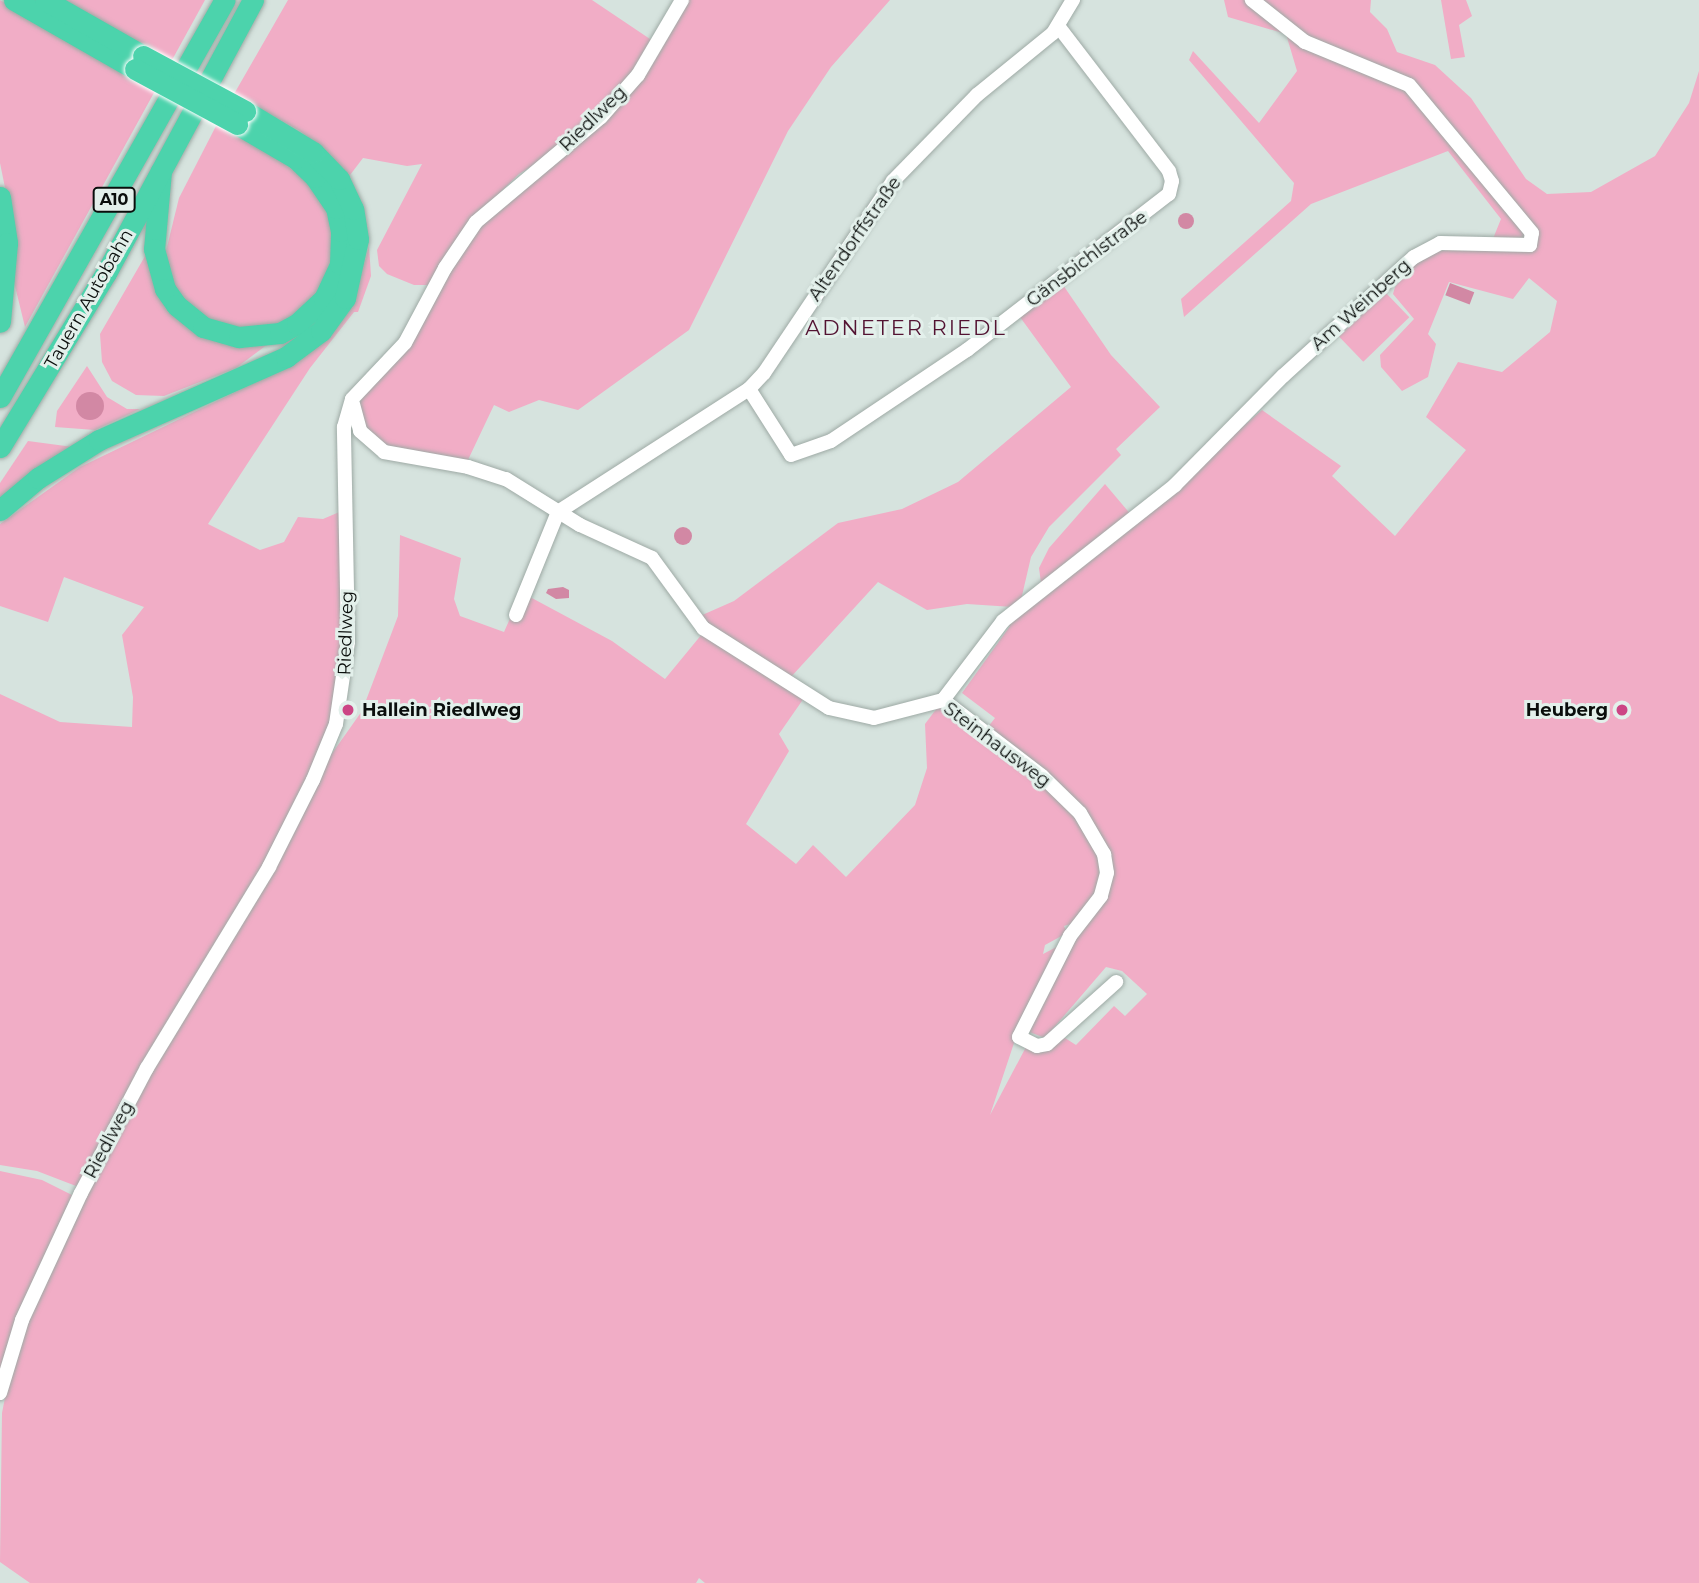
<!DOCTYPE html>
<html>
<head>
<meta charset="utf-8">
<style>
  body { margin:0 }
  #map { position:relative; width:1699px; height:1583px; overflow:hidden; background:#d6e3de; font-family:Montserrat,sans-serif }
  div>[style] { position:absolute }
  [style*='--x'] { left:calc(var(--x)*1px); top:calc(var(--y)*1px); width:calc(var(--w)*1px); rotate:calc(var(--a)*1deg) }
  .green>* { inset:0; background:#f1adc6; transform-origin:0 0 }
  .water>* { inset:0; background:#d288a4; transform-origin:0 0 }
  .round { border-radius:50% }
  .roads { filter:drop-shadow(0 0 2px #9eaaa5) drop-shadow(0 0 2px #9eaaa5) }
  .minor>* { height:14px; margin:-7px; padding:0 7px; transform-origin:7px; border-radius:7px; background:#fff }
  .highway>* { height:21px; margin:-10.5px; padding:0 10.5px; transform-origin:10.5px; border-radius:10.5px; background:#4cd3ac }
  .bridges { filter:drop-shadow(0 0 2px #fff) drop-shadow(0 0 2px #fff) }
  .highway-bridge>* { height:21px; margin:-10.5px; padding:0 10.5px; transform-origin:10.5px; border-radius:10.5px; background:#4cd3ac }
  .dots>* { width:19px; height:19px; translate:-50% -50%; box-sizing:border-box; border:4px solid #e3f0eb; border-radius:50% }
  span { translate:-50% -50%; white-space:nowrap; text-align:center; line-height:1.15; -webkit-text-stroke:6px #e3f0eb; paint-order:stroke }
  .shield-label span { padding:2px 5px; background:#e3f0eb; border:2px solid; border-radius:5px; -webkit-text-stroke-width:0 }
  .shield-label { font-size:16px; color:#0a0e0c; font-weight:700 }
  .street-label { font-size:18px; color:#0a0e0c }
  .poi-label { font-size:18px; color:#0a0e0c; font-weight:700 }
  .left { translate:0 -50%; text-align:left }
  .right { translate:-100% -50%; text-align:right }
  .quarter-label { font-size:21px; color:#531332; letter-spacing:2px }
</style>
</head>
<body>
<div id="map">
  <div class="green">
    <div style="clip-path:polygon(0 0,155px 91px,25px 327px,14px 282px,13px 227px,0 163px)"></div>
    <div style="clip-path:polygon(59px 0,205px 0,172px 60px)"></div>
    <div style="clip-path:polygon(288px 0,592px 0,653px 41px,632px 76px,600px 112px,542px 160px,519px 174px,474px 218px,428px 285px,414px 285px,387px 274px,379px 266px,377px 250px,422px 164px,407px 166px,363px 158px,347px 179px,326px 152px,300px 131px,234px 94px)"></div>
    <div style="clip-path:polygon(688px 0,890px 0,831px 67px,788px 131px,689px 330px,578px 410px,539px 400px,509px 412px,494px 405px,467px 462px,385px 446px,367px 433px,358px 407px,363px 393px,439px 290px,480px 223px,573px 147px)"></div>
    <div style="clip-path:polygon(evenodd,1224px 0,1371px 0,1370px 12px,1387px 29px,1397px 52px,1435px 65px,1471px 98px,1526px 179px,1547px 194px,1591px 192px,1655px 156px,1689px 103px,1699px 71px,1699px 1583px,705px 1583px,699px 1578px,696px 1583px,30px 1583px,0 1562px,2px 1413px,14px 1351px,35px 1299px,138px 1092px,232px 941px,321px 769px,362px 711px,398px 616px,400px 535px,461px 558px,454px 599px,460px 616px,504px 632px,512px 614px,522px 617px,530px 597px,612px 641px,665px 679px,702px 634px,804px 698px,779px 734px,789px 751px,746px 824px,796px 864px,813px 845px,846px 877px,915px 805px,927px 768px,925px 724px,940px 704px,1030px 771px,1083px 825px,1099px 852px,1100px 886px,1091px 903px,1074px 923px,1064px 926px,1067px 933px,1045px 945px,1043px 954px,1076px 937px,1098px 907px,1108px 890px,1110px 856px,1083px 810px,1042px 770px,988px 727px,995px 718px,962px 693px,1010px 626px,1007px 624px,1081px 567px,1262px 410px,1341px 466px,1332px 476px,1395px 536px,1466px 450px,1426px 417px,1458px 362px,1502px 372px,1550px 332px,1557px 301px,1529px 278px,1513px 299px,1449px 282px,1428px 334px,1436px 344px,1428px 377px,1402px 391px,1381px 367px,1380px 355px,1414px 319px,1393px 294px,1395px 287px,1426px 252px,1490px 246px,1501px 219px,1448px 151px,1311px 204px,1184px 317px,1181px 299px,1291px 201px,1294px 183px,1189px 60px,1193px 51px,1259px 123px,1297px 71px,1286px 34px,1228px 17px,1224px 0,1106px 967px,1122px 971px,1147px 994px,1125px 1016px,1114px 1006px,1076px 1045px,1065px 1038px,1026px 1047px,990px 1115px,1019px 1028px,1045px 1038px,1106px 967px)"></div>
    <div style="clip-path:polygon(1441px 0,1466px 0,1472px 16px,1459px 25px,1465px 57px,1451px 59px)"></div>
    <div style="clip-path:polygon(216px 126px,267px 151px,309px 182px,324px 204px,333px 232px,332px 264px,320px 291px,296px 315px,267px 328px,241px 330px,204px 317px,173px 287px,164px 259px,179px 198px)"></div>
    <div style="clip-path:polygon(369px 246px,371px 276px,358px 312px,354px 312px,310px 368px,208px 524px,260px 550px,284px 542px,298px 517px,323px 519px,344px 510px,344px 641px,327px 736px,290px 819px,85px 1178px,76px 1186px,37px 1171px,0 1165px,0 694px,60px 722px,132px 727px,133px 697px,122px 635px,144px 607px,64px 577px,48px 622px,0 606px,0 524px,80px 467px,298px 362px,325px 338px,356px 294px)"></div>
    <div style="clip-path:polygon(148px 251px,179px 318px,272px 341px,236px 368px,164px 396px,136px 395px,112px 381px,102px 362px,100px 334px)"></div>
    <div style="clip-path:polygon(1063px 285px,1111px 355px,1160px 407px,1116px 449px,1121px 455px,1049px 527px,1031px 557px,1021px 600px,1013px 607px,967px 604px,927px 610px,878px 582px,790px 678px,727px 640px,700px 616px,734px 601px,838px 523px,902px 509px,958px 482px,1071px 387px,1020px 317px)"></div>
    <div style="left:1385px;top:292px;width:35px;height:64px;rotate:46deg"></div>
    <div style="clip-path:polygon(87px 366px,107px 397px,127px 409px,140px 409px,95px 430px,55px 427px,57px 411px)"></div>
    <div style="clip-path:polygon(28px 441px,73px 447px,0 498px,0 483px)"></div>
    <div style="clip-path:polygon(1105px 484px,1132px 516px,1041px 583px,1039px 568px,1049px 548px)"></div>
    <div style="clip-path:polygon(0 1171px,42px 1180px,72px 1195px,0 1372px)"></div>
  </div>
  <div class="water">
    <div class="round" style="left:1178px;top:213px;width:16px;height:16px"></div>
    <div style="left:1450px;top:283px;width:26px;height:13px;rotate:21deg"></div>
    <div class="round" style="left:76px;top:392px;width:28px;height:28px"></div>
    <div class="round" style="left:674px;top:527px;width:18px;height:18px"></div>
    <div style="clip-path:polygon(563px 587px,569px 590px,569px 598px,556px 599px,546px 593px,548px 589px)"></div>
  </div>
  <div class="roads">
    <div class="minor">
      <div style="--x:749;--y:389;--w:78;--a:57.5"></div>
      <div style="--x:791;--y:455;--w:42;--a:-19.3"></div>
      <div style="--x:831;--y:441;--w:164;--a:-33.8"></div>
      <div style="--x:967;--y:350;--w:255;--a:-37.7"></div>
      <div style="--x:1169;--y:194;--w:13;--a:-77"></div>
      <div style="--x:1172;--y:181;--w:10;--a:-107"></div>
      <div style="--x:1169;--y:171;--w:181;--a:-127.4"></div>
      <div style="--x:353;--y:404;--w:28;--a:75"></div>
      <div style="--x:360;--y:431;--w:32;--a:41"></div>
      <div style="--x:384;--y:452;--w:85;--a:10.1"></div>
      <div style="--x:468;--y:467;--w:40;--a:18"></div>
      <div style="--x:506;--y:479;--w:87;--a:31.9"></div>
      <div style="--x:580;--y:525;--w:79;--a:24.6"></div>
      <div style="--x:652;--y:558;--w:87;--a:53.9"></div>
      <div style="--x:703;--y:628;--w:149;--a:32.4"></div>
      <div style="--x:829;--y:708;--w:46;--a:12.5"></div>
      <div style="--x:874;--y:718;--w:71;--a:-14.6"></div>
      <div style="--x:516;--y:615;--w:111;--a:-67.8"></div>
      <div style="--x:558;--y:512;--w:227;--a:-32.8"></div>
      <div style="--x:749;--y:389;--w:22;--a:-47"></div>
      <div style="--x:764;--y:373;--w:231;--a:-56.1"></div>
      <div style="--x:893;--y:181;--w:120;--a:-45.7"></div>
      <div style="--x:977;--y:95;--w:98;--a:-39.2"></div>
      <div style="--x:1053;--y:33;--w:39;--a:-59"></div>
      <div style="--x:943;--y:700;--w:99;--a:-52.8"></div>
      <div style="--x:1003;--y:621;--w:219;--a:-38.3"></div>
      <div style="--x:1175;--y:485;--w:153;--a:-45.3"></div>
      <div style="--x:1283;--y:376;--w:177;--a:-42.3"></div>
      <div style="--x:1414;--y:257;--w:30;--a:-28"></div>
      <div style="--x:1440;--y:243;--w:90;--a:1.3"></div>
      <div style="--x:1530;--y:245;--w:12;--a:-81"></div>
      <div style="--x:1532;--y:233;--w:192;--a:-129.7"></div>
      <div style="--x:1409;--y:85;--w:113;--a:-157.5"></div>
      <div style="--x:1305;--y:42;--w:68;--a:-141.6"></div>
      <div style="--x:943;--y:700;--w:125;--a:37.5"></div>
      <div style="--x:1042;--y:776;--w:53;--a:44.2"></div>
      <div style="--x:1080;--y:813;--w:48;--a:59.7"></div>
      <div style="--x:1104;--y:854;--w:19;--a:81"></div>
      <div style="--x:1107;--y:873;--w:24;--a:105"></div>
      <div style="--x:1101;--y:896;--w:51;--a:127.8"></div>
      <div style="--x:1070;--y:936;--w:113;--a:116.8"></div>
      <div style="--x:1019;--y:1037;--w:20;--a:27"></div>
      <div style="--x:1037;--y:1046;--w:10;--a:-11"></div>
      <div style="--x:1047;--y:1044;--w:93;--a:-41.9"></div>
      <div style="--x:0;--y:1393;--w:76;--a:-73.2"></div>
      <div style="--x:22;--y:1320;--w:140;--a:-65.1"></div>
      <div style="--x:81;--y:1193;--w:141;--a:-62.2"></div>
      <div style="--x:147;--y:1068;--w:235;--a:-58.7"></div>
      <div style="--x:269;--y:867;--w:97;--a:-63.2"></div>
      <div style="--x:313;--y:780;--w:61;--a:-67.7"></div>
      <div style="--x:336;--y:724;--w:83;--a:-81.7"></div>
      <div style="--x:348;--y:642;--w:215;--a:-91.1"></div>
      <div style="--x:344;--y:427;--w:29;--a:-74"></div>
      <div style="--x:352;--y:399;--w:77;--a:-46.6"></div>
      <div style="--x:405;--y:343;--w:85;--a:-61.9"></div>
      <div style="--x:445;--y:268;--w:55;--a:-56"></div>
      <div style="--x:476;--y:222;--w:163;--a:-40"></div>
      <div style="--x:601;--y:117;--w:56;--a:-48.6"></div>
      <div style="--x:638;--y:75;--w:87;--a:-59.6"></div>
    </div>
    <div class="highway">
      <div style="--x:14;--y:0;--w:139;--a:29.7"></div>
      <div style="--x:45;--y:0;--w:113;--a:29.7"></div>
      <div style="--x:161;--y:171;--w:78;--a:95.1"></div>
      <div style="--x:154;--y:249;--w:41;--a:74.6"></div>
      <div style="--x:165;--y:289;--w:19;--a:55"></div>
      <div style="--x:176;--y:305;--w:35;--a:39"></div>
      <div style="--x:203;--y:327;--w:37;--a:16"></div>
      <div style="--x:239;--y:337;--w:41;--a:-5.6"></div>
      <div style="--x:280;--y:333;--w:19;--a:-28"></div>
      <div style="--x:297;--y:324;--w:37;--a:-43"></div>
      <div style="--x:324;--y:299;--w:38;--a:-65"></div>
      <div style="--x:340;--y:264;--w:33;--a:-88"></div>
      <div style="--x:341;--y:231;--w:24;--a:-102"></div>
      <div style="--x:336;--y:208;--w:37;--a:-124"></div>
      <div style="--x:315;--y:177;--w:28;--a:-136"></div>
      <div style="--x:295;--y:158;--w:67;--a:-149.6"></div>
      <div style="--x:0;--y:197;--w:47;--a:81.3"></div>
      <div style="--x:7;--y:243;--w:79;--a:95.1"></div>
      <div style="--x:0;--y:397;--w:456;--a:-60.5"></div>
      <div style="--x:0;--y:447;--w:204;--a:-58.7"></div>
      <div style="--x:106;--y:273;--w:310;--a:-61.7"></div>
      <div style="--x:0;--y:510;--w:50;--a:-40.1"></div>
      <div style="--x:38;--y:478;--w:72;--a:-31.9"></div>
      <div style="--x:99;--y:440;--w:205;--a:-23.9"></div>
      <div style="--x:286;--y:357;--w:44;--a:-36.6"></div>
      <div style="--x:321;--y:331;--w:41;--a:-54"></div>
      <div style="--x:345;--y:298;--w:60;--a:-77.6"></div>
      <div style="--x:358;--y:239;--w:30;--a:-99"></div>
      <div style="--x:353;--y:209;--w:33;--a:-115"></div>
      <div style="--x:339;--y:179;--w:37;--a:-134"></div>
      <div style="--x:313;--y:152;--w:79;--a:-148.9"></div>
    </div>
  </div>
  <div class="bridges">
    <div class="highway-bridge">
      <div style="--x:143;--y:56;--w:116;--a:28.3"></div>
      <div style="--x:135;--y:69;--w:116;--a:28.3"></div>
    </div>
  </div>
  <div class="dots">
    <div style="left:348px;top:710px;background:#cc4585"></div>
    <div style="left:1622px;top:710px;background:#cc4585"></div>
  </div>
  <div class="shield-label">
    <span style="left:114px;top:200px">A10</span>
  </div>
  <div class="street-label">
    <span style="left:593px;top:119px;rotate:-44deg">Riedlweg</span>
    <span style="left:855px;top:239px;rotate:-55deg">Altendorffstraße</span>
    <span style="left:1087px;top:259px;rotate:-37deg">Gänsbichlstraße</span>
    <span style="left:89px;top:299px;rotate:-60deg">Tauern Autobahn</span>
    <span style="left:1361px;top:305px;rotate:-42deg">Am Weinberg</span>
    <span style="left:346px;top:633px;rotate:-88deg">Riedlweg</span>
    <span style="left:997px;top:745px;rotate:37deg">Steinhausweg</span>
    <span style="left:109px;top:1140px;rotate:-62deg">Riedlweg</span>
  </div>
  <div class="poi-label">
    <span class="left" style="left:362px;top:710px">Hallein Riedlweg</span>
    <span class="right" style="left:1608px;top:710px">Heuberg</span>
  </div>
  <div class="quarter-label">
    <span style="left:906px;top:328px">ADNETER RIEDL</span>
  </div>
</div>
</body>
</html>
